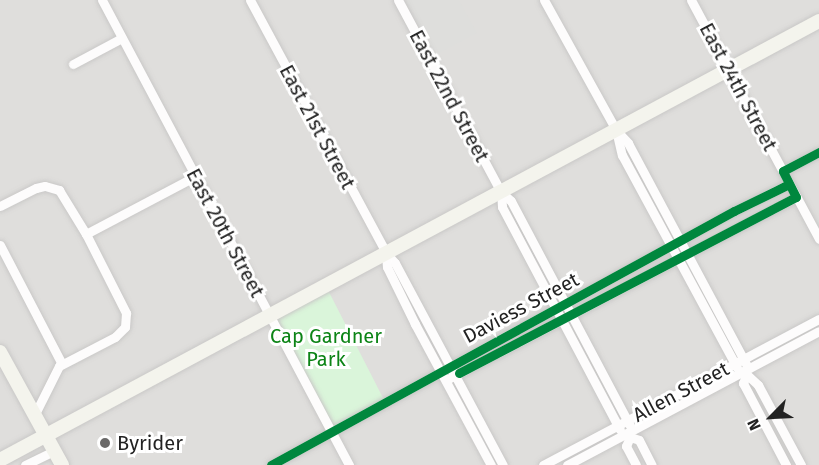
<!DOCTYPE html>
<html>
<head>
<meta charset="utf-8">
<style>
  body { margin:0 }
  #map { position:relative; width:819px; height:465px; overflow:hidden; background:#f0eeeb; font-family:"Fira Sans",sans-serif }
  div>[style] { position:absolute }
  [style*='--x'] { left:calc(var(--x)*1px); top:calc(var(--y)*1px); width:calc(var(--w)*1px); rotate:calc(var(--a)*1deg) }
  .residential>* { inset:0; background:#dfdedc; transform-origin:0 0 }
  .religious>* { inset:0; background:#dededc }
  .park>* { inset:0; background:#daf5da; transform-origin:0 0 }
  .roads { filter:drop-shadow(0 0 2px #c9c8c7) drop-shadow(0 0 2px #c9c8c7) }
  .street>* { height:9px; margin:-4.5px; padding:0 4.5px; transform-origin:4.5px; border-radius:4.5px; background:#fdfcfc }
  .secondary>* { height:14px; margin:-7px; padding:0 7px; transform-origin:7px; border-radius:7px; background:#f4f4ed }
  .cycleway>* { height:9px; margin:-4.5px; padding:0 4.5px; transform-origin:4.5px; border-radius:4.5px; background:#00873e }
  .dots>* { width:16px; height:16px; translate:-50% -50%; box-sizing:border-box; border:3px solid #fff; border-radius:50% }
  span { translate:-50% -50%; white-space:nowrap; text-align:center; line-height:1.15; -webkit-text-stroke:6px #fff; paint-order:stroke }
  .street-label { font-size:20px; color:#222 }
  .park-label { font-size:20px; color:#0c8416 }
  .poi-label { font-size:20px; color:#222 }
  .left { translate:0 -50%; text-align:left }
  .north { position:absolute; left:741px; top:387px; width:60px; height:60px; -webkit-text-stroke:4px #fff; paint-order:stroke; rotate:246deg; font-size:16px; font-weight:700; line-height:24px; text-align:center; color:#222 }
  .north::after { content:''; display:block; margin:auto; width:21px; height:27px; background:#222; clip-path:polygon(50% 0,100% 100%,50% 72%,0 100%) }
</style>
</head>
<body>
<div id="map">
  <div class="residential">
    <div style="left:0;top:0;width:819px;height:465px"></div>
  </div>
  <div class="religious">
    <div style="clip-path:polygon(405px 0,459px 0,477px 33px,434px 56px)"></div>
  </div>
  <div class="park">
    <div style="left:328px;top:290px;width:124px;height:59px;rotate:63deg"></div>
  </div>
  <div class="roads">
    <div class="street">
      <div style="--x:102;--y:0;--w:527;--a:62.02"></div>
      <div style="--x:250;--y:0;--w:287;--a:61.7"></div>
      <div style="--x:386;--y:253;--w:13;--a:48"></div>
      <div style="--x:395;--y:263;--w:229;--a:61.9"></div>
      <div style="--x:398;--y:0;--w:218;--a:61.8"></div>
      <div style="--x:501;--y:192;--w:13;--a:42"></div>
      <div style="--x:511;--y:201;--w:259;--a:62.1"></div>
      <div style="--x:544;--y:0;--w:149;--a:61"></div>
      <div style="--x:616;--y:130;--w:18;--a:47"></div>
      <div style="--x:628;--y:143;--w:255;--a:61.9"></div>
      <div style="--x:691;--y:0;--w:271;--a:61.8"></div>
      <div style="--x:73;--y:64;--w:55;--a:-28"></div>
      <div style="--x:616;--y:130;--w:26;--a:77"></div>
      <div style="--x:622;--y:155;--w:242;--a:61.6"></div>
      <div style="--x:783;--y:171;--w:41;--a:-27.8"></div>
      <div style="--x:501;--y:192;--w:15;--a:86"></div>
      <div style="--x:502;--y:207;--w:252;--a:62.1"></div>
      <div style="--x:0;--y:206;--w:40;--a:-26.6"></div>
      <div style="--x:36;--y:188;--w:9;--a:-13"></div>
      <div style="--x:45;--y:186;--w:15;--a:16"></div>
      <div style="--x:59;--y:190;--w:52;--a:58.5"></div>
      <div style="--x:86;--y:234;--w:89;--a:63.1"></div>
      <div style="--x:126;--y:313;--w:14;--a:94"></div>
      <div style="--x:125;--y:327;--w:14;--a:135"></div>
      <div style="--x:115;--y:337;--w:63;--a:152.6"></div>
      <div style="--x:59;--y:366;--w:56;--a:116.6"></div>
      <div style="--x:86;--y:234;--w:124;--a:-27.8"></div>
      <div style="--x:0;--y:245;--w:134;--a:62.5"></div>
      <div style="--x:386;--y:253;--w:14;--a:86"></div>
      <div style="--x:387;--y:267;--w:64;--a:63.8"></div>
      <div style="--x:415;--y:324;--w:160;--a:61.7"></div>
      <div style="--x:743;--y:371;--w:21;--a:43"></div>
      <div style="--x:758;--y:385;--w:91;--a:61.7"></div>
      <div style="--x:746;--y:376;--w:8;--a:113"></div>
      <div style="--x:743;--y:383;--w:93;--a:62.3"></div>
      <div style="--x:446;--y:380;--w:395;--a:-27.6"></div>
      <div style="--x:627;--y:433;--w:5;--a:53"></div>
      <div style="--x:630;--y:437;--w:9;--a:18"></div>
      <div style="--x:639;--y:440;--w:28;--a:63"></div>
      <div style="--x:630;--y:437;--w:10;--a:114"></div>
      <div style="--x:626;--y:446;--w:21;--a:62"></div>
      <div style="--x:25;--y:465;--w:32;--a:-26"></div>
      <div style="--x:271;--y:465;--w:528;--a:-28.75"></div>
      <div style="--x:734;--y:211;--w:61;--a:-26.1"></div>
      <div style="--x:543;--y:465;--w:312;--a:-27.9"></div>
      <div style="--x:567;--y:465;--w:285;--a:-28"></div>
    </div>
    <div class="secondary">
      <div style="--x:0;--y:352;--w:129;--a:61.2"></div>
      <div style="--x:0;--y:460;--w:929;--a:-28.19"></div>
    </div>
  </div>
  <div class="cycleway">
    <div style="--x:459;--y:373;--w:380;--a:-27.6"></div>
    <div style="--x:796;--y:197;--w:29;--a:-117"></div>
    <div style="--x:783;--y:171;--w:41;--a:-27.8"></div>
    <div style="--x:271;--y:465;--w:528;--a:-28.75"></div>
    <div style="--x:734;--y:211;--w:61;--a:-26.1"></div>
  </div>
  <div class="dots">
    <div style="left:105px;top:443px;background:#6a6968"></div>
  </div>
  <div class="street-label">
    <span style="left:738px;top:87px;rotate:62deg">East 24th Street</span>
    <span style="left:449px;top:96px;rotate:62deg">East 22nd Street</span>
    <span style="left:317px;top:127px;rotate:62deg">East 21st Street</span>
    <span style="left:225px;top:233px;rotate:62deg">East 20th Street</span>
    <span style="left:521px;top:308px;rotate:-28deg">Daviess Street</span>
    <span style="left:681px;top:392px;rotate:-28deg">Allen Street</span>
  </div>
  <div class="park-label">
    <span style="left:326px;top:348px">Cap Gardner<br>Park</span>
  </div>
  <div class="poi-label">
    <span class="left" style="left:117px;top:443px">Byrider</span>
  </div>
  <div class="north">N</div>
</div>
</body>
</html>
